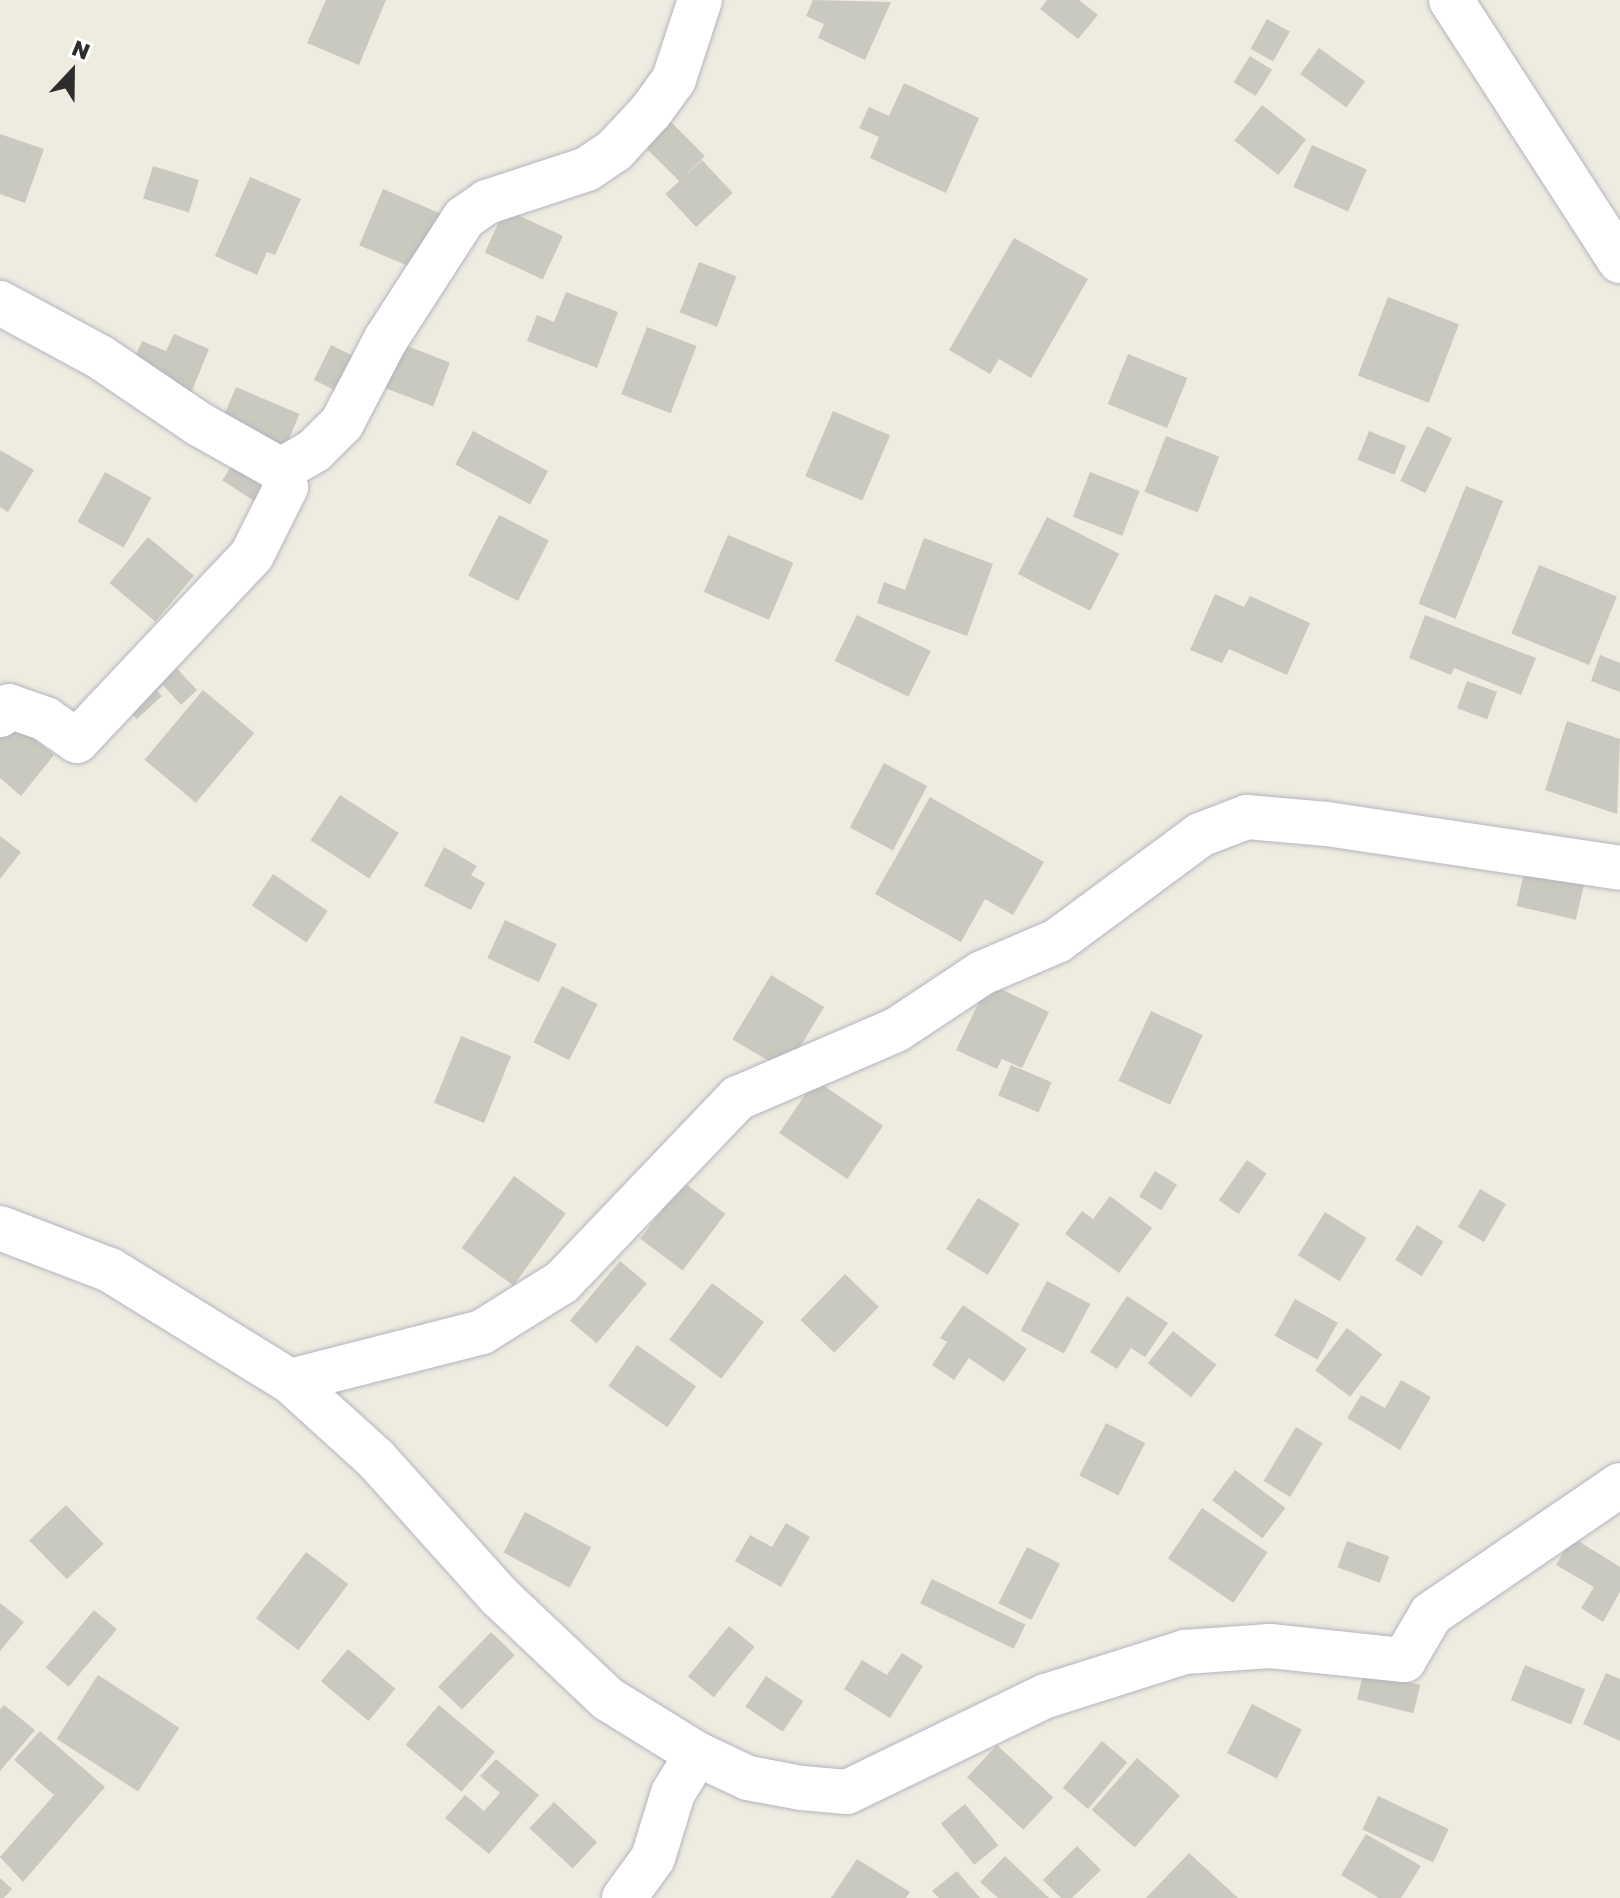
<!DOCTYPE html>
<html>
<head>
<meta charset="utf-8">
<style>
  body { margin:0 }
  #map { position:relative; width:1620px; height:1898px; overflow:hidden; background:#eeece0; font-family:"Golos Text",sans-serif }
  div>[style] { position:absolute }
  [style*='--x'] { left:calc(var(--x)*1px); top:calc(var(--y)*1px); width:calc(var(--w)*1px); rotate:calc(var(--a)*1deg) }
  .building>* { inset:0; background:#cac9bf; transform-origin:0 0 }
  .roads { filter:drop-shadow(0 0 2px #b5b4c0) drop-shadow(0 0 2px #b5b4c0) }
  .minor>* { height:44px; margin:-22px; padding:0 22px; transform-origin:22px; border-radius:22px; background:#fff }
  span { translate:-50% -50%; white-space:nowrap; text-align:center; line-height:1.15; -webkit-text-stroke:7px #fff; paint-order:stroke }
  .north { position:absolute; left:32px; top:32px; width:80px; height:80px; -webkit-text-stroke:6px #fff; paint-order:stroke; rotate:22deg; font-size:22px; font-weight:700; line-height:32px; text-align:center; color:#2d2d2d }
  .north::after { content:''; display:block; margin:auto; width:28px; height:36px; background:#2d2d2d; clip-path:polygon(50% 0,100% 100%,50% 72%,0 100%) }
</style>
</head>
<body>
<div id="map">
  <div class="building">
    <div style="clip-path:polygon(326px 0,386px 0,359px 65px,307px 43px)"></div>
    <div style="clip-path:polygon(813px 0,891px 2px,865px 60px,818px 38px,824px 24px,806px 16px)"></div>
    <div style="clip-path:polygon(1047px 0,1079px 0,1098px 15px,1078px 39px,1040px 9px)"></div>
    <div style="left:1267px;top:19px;width:26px;height:34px;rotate:29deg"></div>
    <div style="left:1319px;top:48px;width:57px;height:32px;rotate:36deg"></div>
    <div style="left:1250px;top:56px;width:26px;height:31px;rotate:32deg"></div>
    <div style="clip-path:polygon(904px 83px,979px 118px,946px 193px,870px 158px,879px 137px,859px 128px,869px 107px,889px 116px)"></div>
    <div style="left:1262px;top:105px;width:56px;height:45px;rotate:38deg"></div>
    <div style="left:666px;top:117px;width:55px;height:36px;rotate:45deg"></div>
    <div style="clip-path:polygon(0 134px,44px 149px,25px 203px,0 194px)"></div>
    <div style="left:1312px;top:145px;width:60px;height:46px;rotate:24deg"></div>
    <div style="left:702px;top:160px;width:45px;height:50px;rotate:47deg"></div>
    <div style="left:153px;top:166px;width:48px;height:34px;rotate:17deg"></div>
    <div style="clip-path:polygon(250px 177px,301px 199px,275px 255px,267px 252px,257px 275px,215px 256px)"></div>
    <div style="left:383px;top:189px;width:67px;height:61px;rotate:23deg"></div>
    <div style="left:505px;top:209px;width:64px;height:48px;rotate:25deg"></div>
    <div style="clip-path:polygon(1014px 238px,1088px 279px,1031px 378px,999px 359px,990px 374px,949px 350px)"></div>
    <div style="left:699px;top:262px;width:40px;height:54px;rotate:21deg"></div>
    <div style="clip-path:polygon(566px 292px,618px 312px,597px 368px,527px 341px,537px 315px,554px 322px)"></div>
    <div style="left:1388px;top:297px;width:76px;height:84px;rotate:21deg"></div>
    <div style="left:647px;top:327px;width:53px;height:72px;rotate:21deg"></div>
    <div style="clip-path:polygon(174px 334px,209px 349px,189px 398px,128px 373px,142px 341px,166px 351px)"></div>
    <div style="left:394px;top:341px;width:60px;height:47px;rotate:21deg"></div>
    <div style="left:331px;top:345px;width:30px;height:39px;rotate:26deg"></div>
    <div style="left:1128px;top:354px;width:64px;height:54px;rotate:22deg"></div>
    <div style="left:236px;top:387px;width:69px;height:45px;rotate:23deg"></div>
    <div style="left:833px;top:411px;width:62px;height:71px;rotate:23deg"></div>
    <div style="left:1427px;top:426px;width:28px;height:61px;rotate:26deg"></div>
    <div style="left:473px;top:431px;width:85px;height:38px;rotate:28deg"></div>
    <div style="left:1369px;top:431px;width:40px;height:31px;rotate:22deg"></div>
    <div style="left:1166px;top:436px;width:57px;height:60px;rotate:21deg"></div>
    <div style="clip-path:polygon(0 450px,34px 470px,8px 512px,0 507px)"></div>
    <div style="left:238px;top:456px;width:51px;height:29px;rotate:33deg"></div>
    <div style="left:105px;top:472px;width:53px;height:57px;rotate:29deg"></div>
    <div style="left:1090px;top:472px;width:53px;height:48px;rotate:21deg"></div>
    <div style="left:1466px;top:486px;width:40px;height:127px;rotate:22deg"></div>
    <div style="left:499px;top:515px;width:56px;height:68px;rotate:27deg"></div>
    <div style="left:1047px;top:517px;width:81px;height:64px;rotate:27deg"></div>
    <div style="left:728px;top:535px;width:71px;height:62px;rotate:23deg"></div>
    <div style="left:148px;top:537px;width:60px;height:60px;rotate:40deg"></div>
    <div style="clip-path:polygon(924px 538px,993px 564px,967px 636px,877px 603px,884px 582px,905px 590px)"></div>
    <div style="left:1539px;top:565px;width:84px;height:74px;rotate:22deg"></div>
    <div style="clip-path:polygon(1215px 594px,1244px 607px,1250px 596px,1310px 623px,1287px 675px,1229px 649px,1222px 663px,1190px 650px)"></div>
    <div style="left:857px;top:615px;width:82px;height:51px;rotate:26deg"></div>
    <div style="clip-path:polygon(1425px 615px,1536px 658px,1521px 695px,1454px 668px,1451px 675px,1409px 658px)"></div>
    <div style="clip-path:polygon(1600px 655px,1620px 663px,1620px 692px,1591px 681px)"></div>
    <div style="clip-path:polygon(168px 659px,197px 690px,181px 705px,163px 685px,157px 691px,162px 696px,137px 719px,121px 702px)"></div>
    <div style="left:1467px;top:681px;width:32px;height:29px;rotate:20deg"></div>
    <div style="left:203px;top:690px;width:67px;height:91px;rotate:40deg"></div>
    <div style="clip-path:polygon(10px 719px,54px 755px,21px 796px,0 778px,0 731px)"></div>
    <div style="clip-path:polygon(1567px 721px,1620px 739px,1617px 814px,1545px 790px)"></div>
    <div style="left:884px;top:763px;width:49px;height:73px;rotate:28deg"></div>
    <div style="left:340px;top:795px;width:70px;height:54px;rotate:33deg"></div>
    <div style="clip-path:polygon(930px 797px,1044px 862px,1013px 915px,985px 899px,961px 942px,875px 894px)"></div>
    <div style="clip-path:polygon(0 836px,21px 852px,0 879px)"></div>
    <div style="clip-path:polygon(444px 847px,477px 866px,471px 875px,485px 883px,471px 910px,424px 886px)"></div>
    <div style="left:1525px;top:869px;width:61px;height:38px;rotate:13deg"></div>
    <div style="left:273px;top:874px;width:66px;height:38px;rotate:34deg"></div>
    <div style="left:505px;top:920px;width:57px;height:42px;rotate:25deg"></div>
    <div style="left:771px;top:975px;width:62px;height:75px;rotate:31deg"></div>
    <div style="clip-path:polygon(988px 983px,1049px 1012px,1022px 1068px,1002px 1059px,997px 1069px,956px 1050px)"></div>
    <div style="left:562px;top:986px;width:40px;height:63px;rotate:27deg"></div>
    <div style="left:1151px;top:1011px;width:57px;height:77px;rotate:25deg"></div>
    <div style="left:461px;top:1036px;width:54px;height:72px;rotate:22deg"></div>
    <div style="left:1011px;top:1065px;width:44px;height:33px;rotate:23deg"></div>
    <div style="left:815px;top:1080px;width:82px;height:64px;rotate:34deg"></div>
    <div style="left:1247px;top:1160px;width:24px;height:49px;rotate:35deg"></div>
    <div style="left:1155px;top:1171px;width:26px;height:30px;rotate:32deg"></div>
    <div style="left:514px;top:1176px;width:64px;height:89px;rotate:36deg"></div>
    <div style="left:683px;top:1182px;width:53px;height:71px;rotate:37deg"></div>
    <div style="left:1480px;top:1189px;width:30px;height:44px;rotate:30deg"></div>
    <div style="clip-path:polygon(1110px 1196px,1152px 1228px,1119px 1273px,1065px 1234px,1082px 1211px,1093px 1219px)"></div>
    <div style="left:978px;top:1198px;width:49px;height:60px;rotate:32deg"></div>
    <div style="left:1325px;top:1212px;width:49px;height:51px;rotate:32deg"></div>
    <div style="left:1417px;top:1225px;width:31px;height:41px;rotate:32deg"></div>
    <div style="left:620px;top:1261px;width:35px;height:78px;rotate:40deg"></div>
    <div style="left:845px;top:1274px;width:47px;height:64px;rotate:44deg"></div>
    <div style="left:1047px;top:1281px;width:49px;height:56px;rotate:28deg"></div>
    <div style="left:712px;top:1283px;width:65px;height:71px;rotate:37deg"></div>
    <div style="clip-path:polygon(1127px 1296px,1168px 1323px,1145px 1357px,1131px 1348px,1117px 1369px,1090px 1352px)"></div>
    <div style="left:1295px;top:1299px;width:49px;height:42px;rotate:29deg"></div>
    <div style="clip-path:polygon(963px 1305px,1027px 1349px,1004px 1382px,969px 1358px,954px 1380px,932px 1365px,947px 1342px,940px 1338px)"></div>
    <div style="left:1347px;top:1328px;width:44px;height:53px;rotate:37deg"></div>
    <div style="left:1173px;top:1331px;width:55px;height:41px;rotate:38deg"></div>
    <div style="left:637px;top:1345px;width:72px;height:50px;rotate:35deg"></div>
    <div style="clip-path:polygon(1401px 1380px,1431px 1397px,1400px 1450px,1347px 1418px,1361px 1395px,1385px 1408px)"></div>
    <div style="left:1106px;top:1423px;width:44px;height:59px;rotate:27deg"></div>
    <div style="left:1296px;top:1427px;width:31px;height:63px;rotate:31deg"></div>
    <div style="left:1235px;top:1470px;width:63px;height:38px;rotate:37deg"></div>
    <div style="left:66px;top:1505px;width:54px;height:51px;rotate:46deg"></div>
    <div style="left:1202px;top:1508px;width:79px;height:61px;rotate:34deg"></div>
    <div style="left:525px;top:1512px;width:75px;height:46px;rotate:28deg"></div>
    <div style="clip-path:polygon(786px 1523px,810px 1537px,781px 1587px,735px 1561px,750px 1535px,772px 1547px)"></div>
    <div style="clip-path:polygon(1572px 1537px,1620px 1567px,1620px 1592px,1603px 1622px,1581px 1608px,1594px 1587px,1556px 1565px)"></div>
    <div style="left:1347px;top:1541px;width:45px;height:28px;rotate:20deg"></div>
    <div style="left:1027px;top:1547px;width:37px;height:63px;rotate:27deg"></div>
    <div style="left:306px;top:1552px;width:53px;height:83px;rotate:37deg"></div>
    <div style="left:932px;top:1579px;width:104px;height:27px;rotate:26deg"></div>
    <div style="clip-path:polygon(0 1603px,24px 1622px,0 1651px)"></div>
    <div style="left:94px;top:1610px;width:30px;height:75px;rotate:40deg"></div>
    <div style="left:729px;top:1626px;width:33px;height:65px;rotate:39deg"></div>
    <div style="left:491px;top:1632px;width:33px;height:76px;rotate:44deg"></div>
    <div style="left:348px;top:1649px;width:62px;height:42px;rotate:40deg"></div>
    <div style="clip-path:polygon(902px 1653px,923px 1666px,890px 1718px,844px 1689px,862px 1660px,887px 1675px)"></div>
    <div style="left:1525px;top:1665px;width:65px;height:38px;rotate:22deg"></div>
    <div style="left:1364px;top:1671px;width:58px;height:29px;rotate:14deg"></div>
    <div style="clip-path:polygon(1606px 1673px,1620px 1679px,1620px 1741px,1583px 1724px)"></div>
    <div style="left:98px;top:1675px;width:97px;height:76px;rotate:33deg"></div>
    <div style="left:766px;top:1676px;width:45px;height:37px;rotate:34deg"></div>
    <div style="left:1252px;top:1704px;width:56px;height:55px;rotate:27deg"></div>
    <div style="clip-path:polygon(4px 1705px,35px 1730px,0 1771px,0 1709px)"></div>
    <div style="left:439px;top:1705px;width:73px;height:52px;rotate:40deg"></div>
    <div style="clip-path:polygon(40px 1731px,105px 1787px,23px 1882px,0 1857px,54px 1795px,14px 1760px)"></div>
    <div style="left:1102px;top:1741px;width:33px;height:61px;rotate:40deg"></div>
    <div style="left:997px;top:1745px;width:77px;height:44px;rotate:43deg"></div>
    <div style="left:1137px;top:1758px;width:57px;height:69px;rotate:41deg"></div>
    <div style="clip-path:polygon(496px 1759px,539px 1795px,489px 1854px,445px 1818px,465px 1795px,484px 1811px,500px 1793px,480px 1776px)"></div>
    <div style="left:1378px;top:1796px;width:78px;height:37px;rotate:25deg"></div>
    <div style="left:554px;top:1802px;width:59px;height:36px;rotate:43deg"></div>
    <div style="left:965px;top:1804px;width:53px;height:31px;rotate:51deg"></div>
    <div style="clip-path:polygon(1366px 1834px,1421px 1866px,1401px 1898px,1379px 1898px,1341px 1875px)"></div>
    <div style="clip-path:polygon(1077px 1846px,1101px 1870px,1072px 1898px,1061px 1898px,1043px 1880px)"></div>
    <div style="clip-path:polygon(1189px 1853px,1238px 1898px,1146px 1898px)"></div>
    <div style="clip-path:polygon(1005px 1856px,1049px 1898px,998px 1898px,980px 1882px)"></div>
    <div style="clip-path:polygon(857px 1859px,910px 1892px,906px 1898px,831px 1898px)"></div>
    <div style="clip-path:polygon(957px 1871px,980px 1898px,939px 1898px,932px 1891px)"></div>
    <div style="clip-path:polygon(0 1878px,12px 1889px,4px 1898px,0 1898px)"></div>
  </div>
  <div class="roads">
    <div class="minor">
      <div style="--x:1451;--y:0;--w:311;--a:57.1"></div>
      <div style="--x:0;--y:303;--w:114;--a:28.4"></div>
      <div style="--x:100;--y:357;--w:120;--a:34.1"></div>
      <div style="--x:199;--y:424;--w:94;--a:29.3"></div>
      <div style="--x:281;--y:470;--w:18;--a:74"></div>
      <div style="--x:286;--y:487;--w:76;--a:116.6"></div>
      <div style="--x:252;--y:555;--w:255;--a:133.3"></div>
      <div style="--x:77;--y:741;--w:38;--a:-145"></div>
      <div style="--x:46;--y:719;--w:39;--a:-161"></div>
      <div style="--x:9;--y:706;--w:13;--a:135"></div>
      <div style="--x:281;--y:470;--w:38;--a:-30"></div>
      <div style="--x:314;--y:451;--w:40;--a:-45"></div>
      <div style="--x:342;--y:423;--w:95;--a:-62.4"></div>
      <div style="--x:386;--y:339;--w:144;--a:-57.2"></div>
      <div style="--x:464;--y:218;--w:28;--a:-35"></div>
      <div style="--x:487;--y:202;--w:105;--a:-18.3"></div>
      <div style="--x:587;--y:169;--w:32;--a:-34"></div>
      <div style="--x:614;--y:151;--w:54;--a:-47.2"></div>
      <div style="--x:651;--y:111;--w:39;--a:-54"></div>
      <div style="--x:674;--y:79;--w:83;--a:-71.8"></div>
      <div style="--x:0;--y:1228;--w:118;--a:20.9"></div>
      <div style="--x:110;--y:1270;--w:211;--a:31.7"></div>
      <div style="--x:290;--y:1381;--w:116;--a:42.2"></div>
      <div style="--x:376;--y:1459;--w:186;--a:48.1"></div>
      <div style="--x:500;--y:1597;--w:149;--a:43.4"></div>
      <div style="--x:608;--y:1699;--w:105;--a:31.7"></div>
      <div style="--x:697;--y:1754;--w:56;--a:25.2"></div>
      <div style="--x:748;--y:1778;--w:55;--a:10.5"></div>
      <div style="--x:802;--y:1788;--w:45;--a:5.1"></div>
      <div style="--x:847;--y:1792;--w:221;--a:-25.8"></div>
      <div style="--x:1046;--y:1696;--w:146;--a:-17.6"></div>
      <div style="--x:1185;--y:1652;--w:85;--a:-4"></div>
      <div style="--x:1270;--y:1646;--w:135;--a:6"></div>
      <div style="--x:1404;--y:1660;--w:53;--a:-59.6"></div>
      <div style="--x:1431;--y:1614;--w:229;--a:-34.3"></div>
      <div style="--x:290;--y:1381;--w:198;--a:-14.3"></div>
      <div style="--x:482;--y:1332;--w:94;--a:-32"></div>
      <div style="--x:562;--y:1282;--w:255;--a:-46.3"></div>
      <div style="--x:738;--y:1098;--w:172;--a:-23.3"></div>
      <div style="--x:896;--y:1030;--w:103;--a:-33.5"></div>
      <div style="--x:982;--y:973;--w:82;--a:-23.1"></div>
      <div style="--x:1057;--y:941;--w:178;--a:-36.5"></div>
      <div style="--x:1200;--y:835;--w:50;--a:-21"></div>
      <div style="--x:1247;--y:817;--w:80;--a:5"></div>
      <div style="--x:1327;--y:824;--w:296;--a:8.5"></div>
      <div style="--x:624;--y:1898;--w:49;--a:-54.1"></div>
      <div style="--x:653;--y:1858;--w:68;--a:-72.9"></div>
      <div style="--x:673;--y:1793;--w:46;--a:-58.4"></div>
    </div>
  </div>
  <div class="north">N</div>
</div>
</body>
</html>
